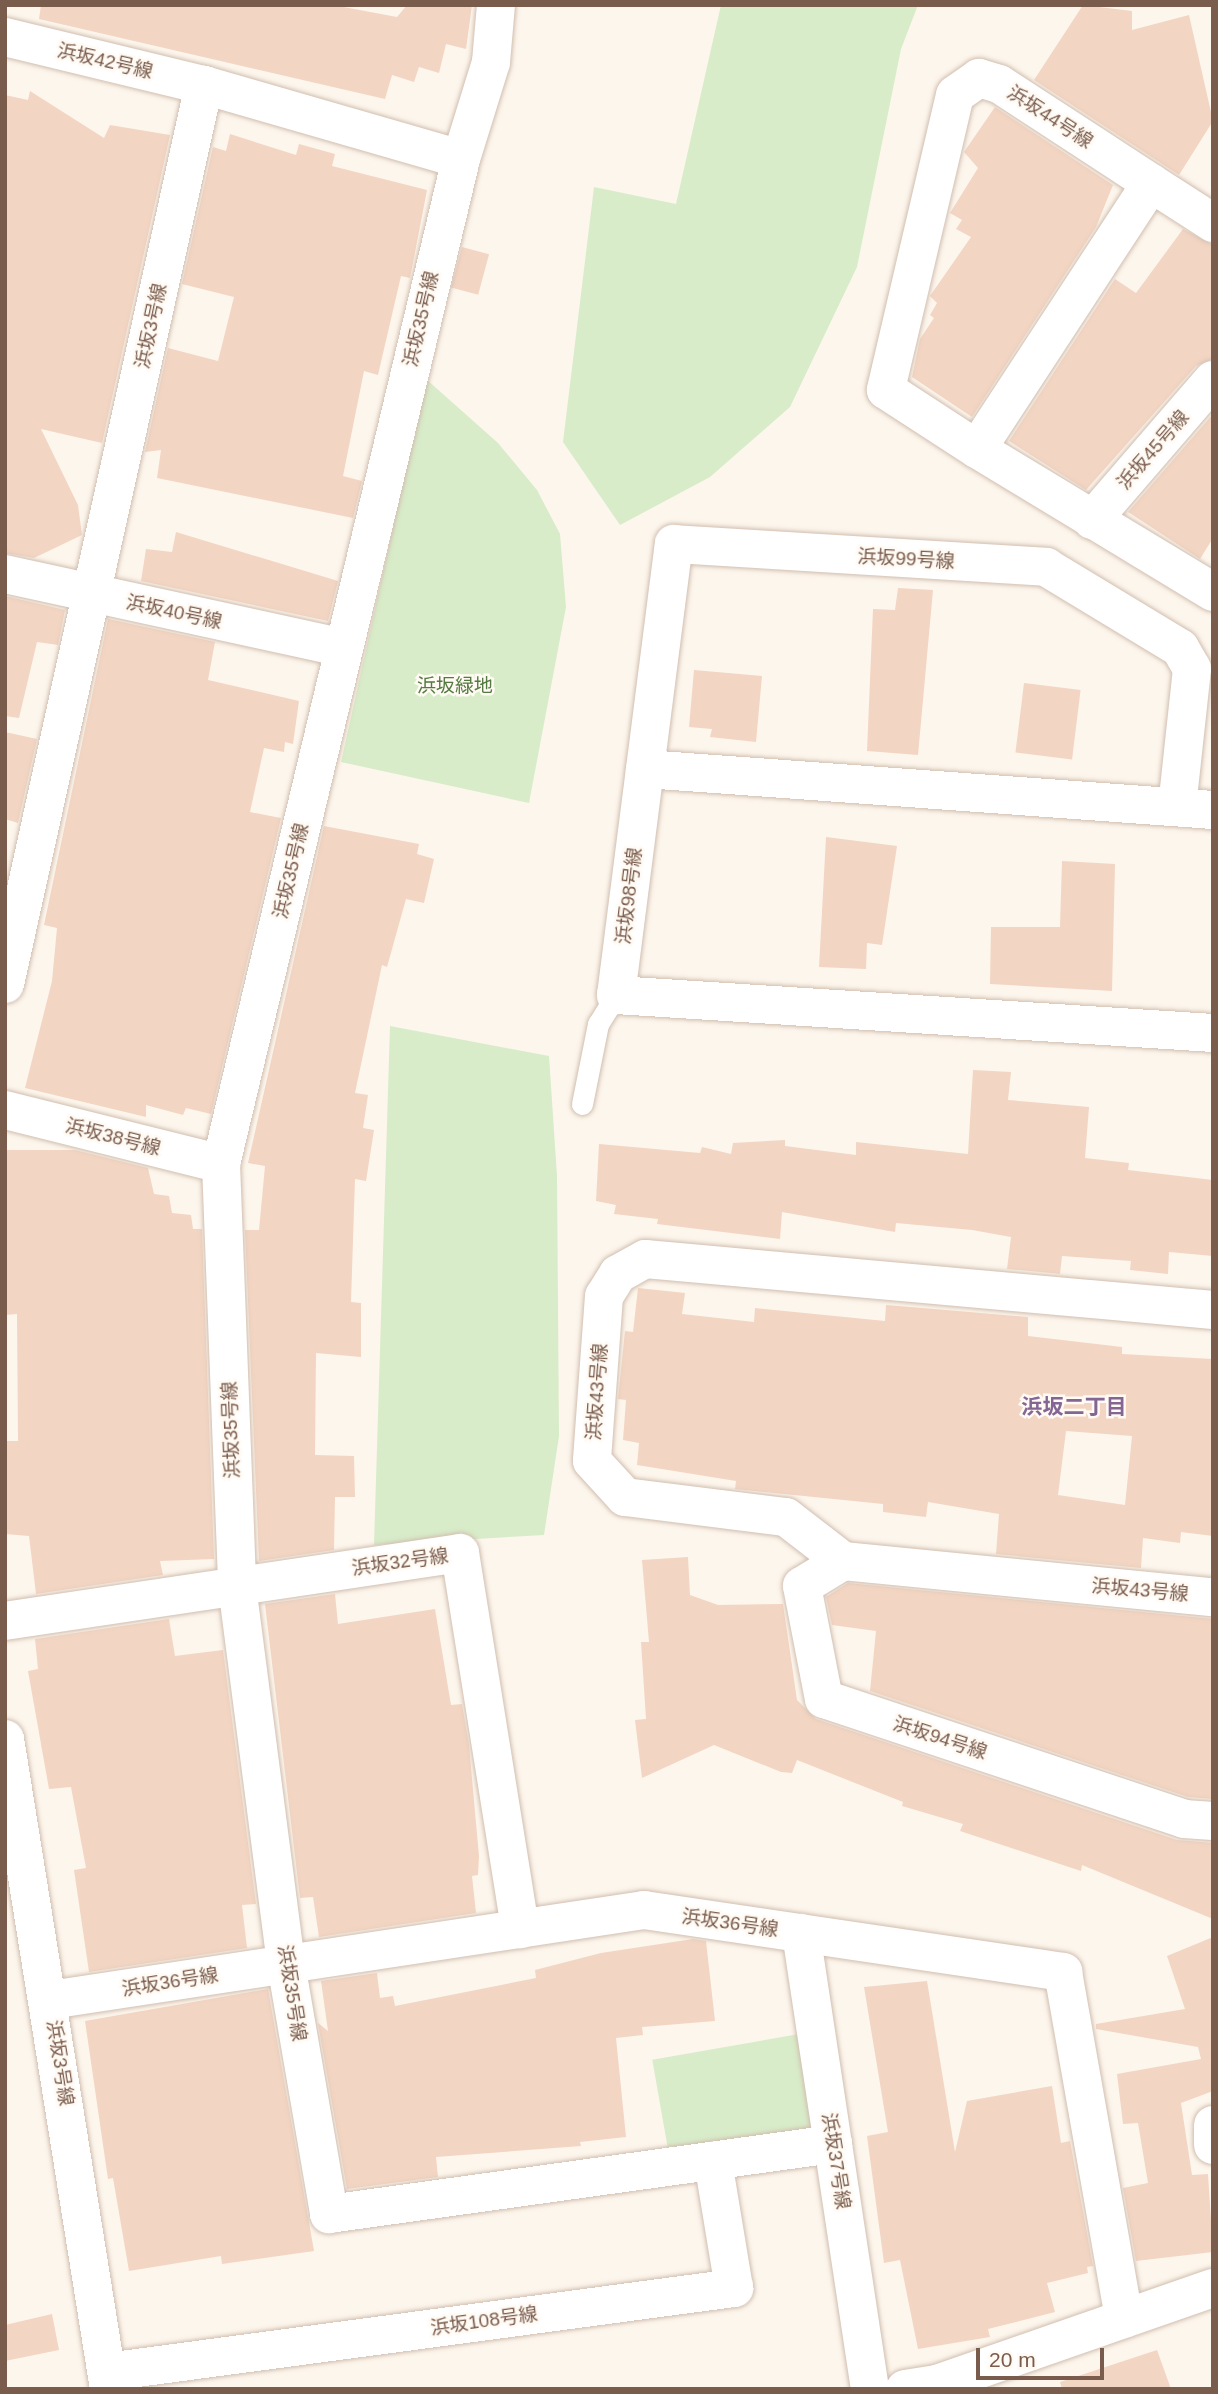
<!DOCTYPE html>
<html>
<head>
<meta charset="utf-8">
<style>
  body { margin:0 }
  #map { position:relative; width:1218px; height:2394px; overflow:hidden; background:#fdf6ec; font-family:Helvetica,"Noto Sans JP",sans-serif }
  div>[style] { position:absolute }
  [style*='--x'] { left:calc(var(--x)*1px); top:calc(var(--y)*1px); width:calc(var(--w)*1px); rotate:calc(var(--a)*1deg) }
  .green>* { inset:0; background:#d8ecc9; transform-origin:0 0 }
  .building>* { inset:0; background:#f3d5c3; transform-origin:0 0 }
  .roads { filter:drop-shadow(0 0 2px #d1beb0) drop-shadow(0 0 2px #d1beb0) }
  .service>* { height:21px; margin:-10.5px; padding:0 10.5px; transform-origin:10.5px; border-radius:10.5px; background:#fff }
  .minor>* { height:38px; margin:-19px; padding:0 19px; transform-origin:19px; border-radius:19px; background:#fff }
  .tertiary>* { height:38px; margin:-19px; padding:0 19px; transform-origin:19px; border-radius:19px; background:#fff }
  span { translate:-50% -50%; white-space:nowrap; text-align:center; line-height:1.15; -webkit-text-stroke:5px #fffaf3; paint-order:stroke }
  .street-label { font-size:19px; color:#7a5c4d }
  .park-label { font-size:19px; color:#537a41 }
  .neighbourhood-label { font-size:21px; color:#846695; font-weight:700 }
  .frame { position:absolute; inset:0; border:7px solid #7a5c4d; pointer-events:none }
  .scale { position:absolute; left:976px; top:2348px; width:128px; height:32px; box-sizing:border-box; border:4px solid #7a5c4d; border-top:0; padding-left:9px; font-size:21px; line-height:24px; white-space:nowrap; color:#7a5c4d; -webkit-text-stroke:5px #fffaf3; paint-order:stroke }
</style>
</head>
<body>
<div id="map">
  <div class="green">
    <div style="clip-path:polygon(721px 5px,918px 5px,901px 49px,857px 267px,790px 407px,710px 477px,620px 525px,563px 442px,594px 187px,676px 204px)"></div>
    <div style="clip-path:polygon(426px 379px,498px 443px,537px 490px,560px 534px,566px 607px,529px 803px,341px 762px)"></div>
    <div style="clip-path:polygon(390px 1026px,549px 1056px,557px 1176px,559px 1436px,544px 1535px,374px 1545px)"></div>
    <div style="left:799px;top:2034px;width:95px;height:149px;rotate:80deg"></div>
  </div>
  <div class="building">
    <div style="clip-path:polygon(41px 5px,333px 5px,397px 17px,407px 5px,472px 5px,466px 49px,446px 44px,439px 73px,419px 67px,414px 82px,392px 75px,385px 99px,39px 19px)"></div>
    <div style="clip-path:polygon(1083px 5px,1132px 11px,1132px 30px,1189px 15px,1213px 121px,1179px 175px,1034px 80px)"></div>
    <div style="clip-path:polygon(30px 91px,104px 138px,110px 125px,170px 135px,102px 443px,41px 429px,78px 505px,82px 535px,34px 558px,5px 553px,5px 95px,28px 100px)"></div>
    <div style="clip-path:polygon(995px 107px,1113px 185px,1096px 227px,972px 417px,912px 377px,920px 339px,934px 318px,930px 315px,937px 303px,930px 296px,971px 237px,956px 229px,962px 220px,950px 213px,978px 168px,964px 152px)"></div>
    <div style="clip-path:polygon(230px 134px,296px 155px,299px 144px,335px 154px,332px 166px,427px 190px,410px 278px,401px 276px,378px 375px,364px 371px,343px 476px,362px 481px,353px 518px,157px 478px,161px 450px,145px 452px,168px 348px,218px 361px,234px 297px,182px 284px,213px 147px,226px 151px)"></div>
    <div style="clip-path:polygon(1183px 229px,1213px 245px,1213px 359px,1196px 366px,1086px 490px,1009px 441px,1115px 279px,1136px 293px)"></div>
    <div style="left:462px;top:247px;width:28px;height:42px;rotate:15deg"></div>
    <div style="clip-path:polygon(1213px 414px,1213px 538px,1200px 559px,1128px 512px)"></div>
    <div style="clip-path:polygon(176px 532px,338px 581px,328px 621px,141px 581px,146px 549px,172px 552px)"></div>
    <div style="clip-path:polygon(898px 588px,933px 590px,918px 755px,867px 751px,873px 609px,895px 610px)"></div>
    <div style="clip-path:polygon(5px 596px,65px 610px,58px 645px,37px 642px,19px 718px,5px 716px)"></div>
    <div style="clip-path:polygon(108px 619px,215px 642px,208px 680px,299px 701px,293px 744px,285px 742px,284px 752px,264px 748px,250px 812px,281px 818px,211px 1114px,186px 1108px,183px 1115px,146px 1105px,146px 1117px,25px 1088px,52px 981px,57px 928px,44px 925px)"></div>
    <div style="clip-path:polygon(694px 670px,762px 676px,756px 742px,710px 737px,712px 729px,689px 727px)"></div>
    <div style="left:1024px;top:683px;width:57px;height:70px;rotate:7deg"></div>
    <div style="clip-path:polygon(5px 732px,37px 739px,18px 823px,5px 819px)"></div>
    <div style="clip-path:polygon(324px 826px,419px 844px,417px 854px,434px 859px,424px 903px,406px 899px,387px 967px,382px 965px,355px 1093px,368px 1095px,363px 1128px,374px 1130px,366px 1181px,355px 1179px,351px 1302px,361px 1303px,361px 1357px,316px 1353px,315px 1455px,354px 1456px,355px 1497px,335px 1497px,334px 1550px,259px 1561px,245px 1230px,259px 1230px,265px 1166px,248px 1163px)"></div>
    <div style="clip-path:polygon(826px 837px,897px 846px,882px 945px,867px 943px,866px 969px,819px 967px)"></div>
    <div style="clip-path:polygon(1062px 861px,1115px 864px,1112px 991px,990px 984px,991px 927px,1060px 927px)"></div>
    <div style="clip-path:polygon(973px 1070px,1011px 1072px,1008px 1100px,1089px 1107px,1085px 1158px,1129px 1163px,1128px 1170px,1213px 1180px,1213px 1256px,1169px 1252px,1168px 1274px,1130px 1270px,1131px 1261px,1062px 1256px,1060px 1274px,1051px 1273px,1007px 1269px,1011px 1237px,972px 1230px,896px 1223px,895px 1232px,782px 1212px,780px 1239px,657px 1224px,658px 1219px,614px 1214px,616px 1205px,596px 1201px,599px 1144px,700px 1153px,702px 1147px,731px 1154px,733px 1143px,785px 1140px,785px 1146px,856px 1155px,856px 1142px,968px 1154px)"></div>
    <div style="clip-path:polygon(5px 1150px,75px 1150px,148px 1168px,154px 1194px,169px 1196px,172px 1213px,191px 1215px,193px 1229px,202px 1229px,214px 1559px,160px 1561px,163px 1575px,36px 1594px,29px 1536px,5px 1534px,5px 1441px,18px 1441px,17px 1314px,5px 1315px)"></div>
    <div style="clip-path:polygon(evenodd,638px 1288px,685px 1293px,682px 1314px,754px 1322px,755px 1308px,885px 1321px,886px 1305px,946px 1310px,1028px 1317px,1028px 1336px,1122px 1347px,1122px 1354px,1213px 1359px,1213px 1536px,1181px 1532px,1180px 1543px,1143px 1538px,1141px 1568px,996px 1554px,999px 1514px,928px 1502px,926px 1517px,883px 1512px,883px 1504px,735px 1489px,736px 1481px,637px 1465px,639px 1443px,623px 1440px,626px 1400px,618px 1399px,625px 1331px,633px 1332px,638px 1288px,1066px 1431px,1132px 1436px,1125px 1505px,1058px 1495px,1066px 1431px)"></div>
    <div style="clip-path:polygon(688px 1557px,690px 1595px,718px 1605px,783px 1604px,797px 1700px,816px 1719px,1177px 1840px,1213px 1843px,1213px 1919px,1082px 1865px,1081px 1871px,960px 1831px,963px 1824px,902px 1806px,903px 1802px,797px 1760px,792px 1773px,781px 1772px,714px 1745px,642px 1778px,635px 1720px,646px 1719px,641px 1642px,649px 1642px,642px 1560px)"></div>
    <div style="clip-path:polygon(848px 1583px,1213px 1619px,1213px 1799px,1188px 1797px,870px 1691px,876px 1631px,832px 1625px,826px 1597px)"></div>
    <div style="clip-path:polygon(335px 1594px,338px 1624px,435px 1609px,451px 1705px,462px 1704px,469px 1745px,479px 1856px,478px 1875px,472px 1876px,476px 1913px,319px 1937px,313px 1897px,300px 1898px,265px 1604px)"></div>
    <div style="clip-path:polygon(169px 1619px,175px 1656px,223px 1650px,256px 1904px,242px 1905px,247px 1948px,89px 1972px,74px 1870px,86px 1868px,71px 1787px,49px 1789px,28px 1671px,38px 1669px,35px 1639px)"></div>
    <div style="clip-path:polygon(1213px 1937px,1213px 2091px,1181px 2103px,1192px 2175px,1208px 2174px,1213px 2252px,1136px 2261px,1123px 2188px,1148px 2183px,1138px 2123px,1123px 2124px,1117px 2074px,1201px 2059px,1198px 2047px,1096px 2029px,1096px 2024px,1185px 2009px,1167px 1956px)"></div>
    <div style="clip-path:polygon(693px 1939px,706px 1941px,715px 2021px,642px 2027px,643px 2035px,616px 2038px,626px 2137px,580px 2142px,581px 2146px,436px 2157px,438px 2177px,347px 2189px,318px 2023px,328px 2031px,321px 1981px,377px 1973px,380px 1998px,393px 1996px,395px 2006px,536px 1978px,535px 1970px,601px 1953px)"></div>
    <div style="clip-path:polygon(927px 1981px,955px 2152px,967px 2101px,1052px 2086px,1061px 2143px,1070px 2141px,1093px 2266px,1087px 2267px,1088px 2273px,1047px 2283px,1055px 2312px,988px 2329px,990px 2337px,918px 2349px,900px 2260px,884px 2263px,867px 2136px,888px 2132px,864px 1987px)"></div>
    <div style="clip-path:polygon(268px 1989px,314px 2251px,222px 2264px,221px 2256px,129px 2271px,113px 2178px,108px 2179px,85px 2021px)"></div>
    <div style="clip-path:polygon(52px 2314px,59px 2350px,5px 2361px,5px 2325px)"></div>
    <div style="clip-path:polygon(1157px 2350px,1171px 2389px,1062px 2389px,1060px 2382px)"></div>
  </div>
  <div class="roads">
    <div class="service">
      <div style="--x:582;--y:1104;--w:82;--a:-78.7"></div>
      <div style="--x:598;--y:1024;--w:34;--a:-58"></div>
    </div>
    <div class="minor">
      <div style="--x:5;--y:37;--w:205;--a:13.6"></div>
      <div style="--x:461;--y:159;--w:1033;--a:103.43"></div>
      <div style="--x:221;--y:1164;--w:422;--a:87.8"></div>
      <div style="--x:237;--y:1586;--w:381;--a:82.6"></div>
      <div style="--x:286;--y:1964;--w:254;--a:80.2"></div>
      <div style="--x:329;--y:2214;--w:509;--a:-7.91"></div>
      <div style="--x:1151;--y:183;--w:74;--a:32.8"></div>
      <div style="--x:977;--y:449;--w:318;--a:-56.8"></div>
      <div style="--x:1151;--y:183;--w:181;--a:-146.9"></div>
      <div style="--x:999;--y:84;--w:21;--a:-163"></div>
      <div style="--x:979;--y:78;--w:29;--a:145"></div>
      <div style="--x:955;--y:95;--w:303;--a:103.2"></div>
      <div style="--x:886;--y:390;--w:108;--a:33"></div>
      <div style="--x:977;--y:449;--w:276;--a:31.2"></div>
      <div style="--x:1092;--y:520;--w:185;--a:-49.2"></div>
      <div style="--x:5;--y:574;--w:347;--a:12.3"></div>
      <div style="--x:645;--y:769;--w:227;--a:-82.7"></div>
      <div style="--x:674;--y:544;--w:373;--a:3.5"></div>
      <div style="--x:1046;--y:567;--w:157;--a:31.2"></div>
      <div style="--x:1180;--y:648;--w:24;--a:60"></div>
      <div style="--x:1192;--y:669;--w:138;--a:96.2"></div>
      <div style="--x:1213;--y:810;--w:569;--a:-175.87"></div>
      <div style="--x:645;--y:769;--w:228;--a:97.3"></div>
      <div style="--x:616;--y:995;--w:598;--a:3.64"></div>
      <div style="--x:5;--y:984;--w:921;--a:-77.52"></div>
      <div style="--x:204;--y:85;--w:267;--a:16.1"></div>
      <div style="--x:461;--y:159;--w:102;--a:-72.8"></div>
      <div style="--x:491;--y:62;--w:57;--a:-85"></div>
      <div style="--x:5;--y:1110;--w:223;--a:14"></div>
      <div style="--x:1213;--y:1310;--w:570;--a:-174.87"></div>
      <div style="--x:645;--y:1259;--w:31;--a:151"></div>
      <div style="--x:618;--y:1274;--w:26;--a:122"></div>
      <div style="--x:604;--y:1296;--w:165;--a:94.2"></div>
      <div style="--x:592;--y:1461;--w:49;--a:47.5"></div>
      <div style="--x:625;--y:1497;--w:162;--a:7.1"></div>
      <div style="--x:786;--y:1517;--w:72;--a:37.7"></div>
      <div style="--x:843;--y:1561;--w:372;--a:5.6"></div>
      <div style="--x:843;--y:1561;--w:48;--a:148.6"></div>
      <div style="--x:802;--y:1586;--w:115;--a:79"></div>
      <div style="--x:824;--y:1699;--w:379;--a:18.4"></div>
      <div style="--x:1184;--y:1819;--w:29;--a:4"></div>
      <div style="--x:5;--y:1621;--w:460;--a:-8.5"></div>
      <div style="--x:460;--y:1553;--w:381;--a:80.9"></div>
      <div style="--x:5;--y:1739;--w:658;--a:80.91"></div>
      <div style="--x:801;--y:1933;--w:461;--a:81.4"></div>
      <div style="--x:50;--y:2000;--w:601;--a:-8.62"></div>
      <div style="--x:644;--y:1910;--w:424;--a:8.4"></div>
      <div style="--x:1063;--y:1972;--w:352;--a:80"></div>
      <div style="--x:1213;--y:2125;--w:20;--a:90"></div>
      <div style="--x:107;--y:2372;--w:633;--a:-7.63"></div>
      <div style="--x:734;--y:2288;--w:129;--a:-99.4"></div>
    </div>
    <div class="tertiary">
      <div style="--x:905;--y:2389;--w:32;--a:-9"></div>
      <div style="--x:937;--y:2384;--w:292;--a:-19.2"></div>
    </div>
  </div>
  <div class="street-label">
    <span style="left:105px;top:61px;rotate:13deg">浜坂42号線</span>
    <span style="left:1050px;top:117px;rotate:33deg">浜坂44号線</span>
    <span style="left:421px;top:319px;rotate:-77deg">浜坂35号線</span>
    <span style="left:151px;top:326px;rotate:-78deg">浜坂3号線</span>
    <span style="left:1153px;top:450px;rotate:-49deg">浜坂45号線</span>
    <span style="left:906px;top:559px;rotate:3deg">浜坂99号線</span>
    <span style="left:174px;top:612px;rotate:12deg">浜坂40号線</span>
    <span style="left:291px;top:871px;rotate:-77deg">浜坂35号線</span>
    <span style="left:629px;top:896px;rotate:-83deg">浜坂98号線</span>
    <span style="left:113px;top:1137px;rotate:14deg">浜坂38号線</span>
    <span style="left:597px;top:1392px;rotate:-86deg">浜坂43号線</span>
    <span style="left:231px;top:1430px;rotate:-92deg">浜坂35号線</span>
    <span style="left:400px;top:1562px;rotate:-8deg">浜坂32号線</span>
    <span style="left:1140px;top:1590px;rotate:5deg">浜坂43号線</span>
    <span style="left:940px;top:1738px;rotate:18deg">浜坂94号線</span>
    <span style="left:730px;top:1923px;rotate:8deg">浜坂36号線</span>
    <span style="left:170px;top:1982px;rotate:-9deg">浜坂36号線</span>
    <span style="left:292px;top:1993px;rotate:81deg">浜坂35号線</span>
    <span style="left:60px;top:2063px;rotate:81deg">浜坂3号線</span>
    <span style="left:836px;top:2161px;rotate:81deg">浜坂37号線</span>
    <span style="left:484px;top:2321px;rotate:-8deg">浜坂108号線</span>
  </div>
  <div class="park-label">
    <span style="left:455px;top:686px">浜坂緑地</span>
  </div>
  <div class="neighbourhood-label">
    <span style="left:1074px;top:1407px">浜坂二丁目</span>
  </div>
  <div class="frame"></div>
  <div class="scale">20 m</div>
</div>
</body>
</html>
